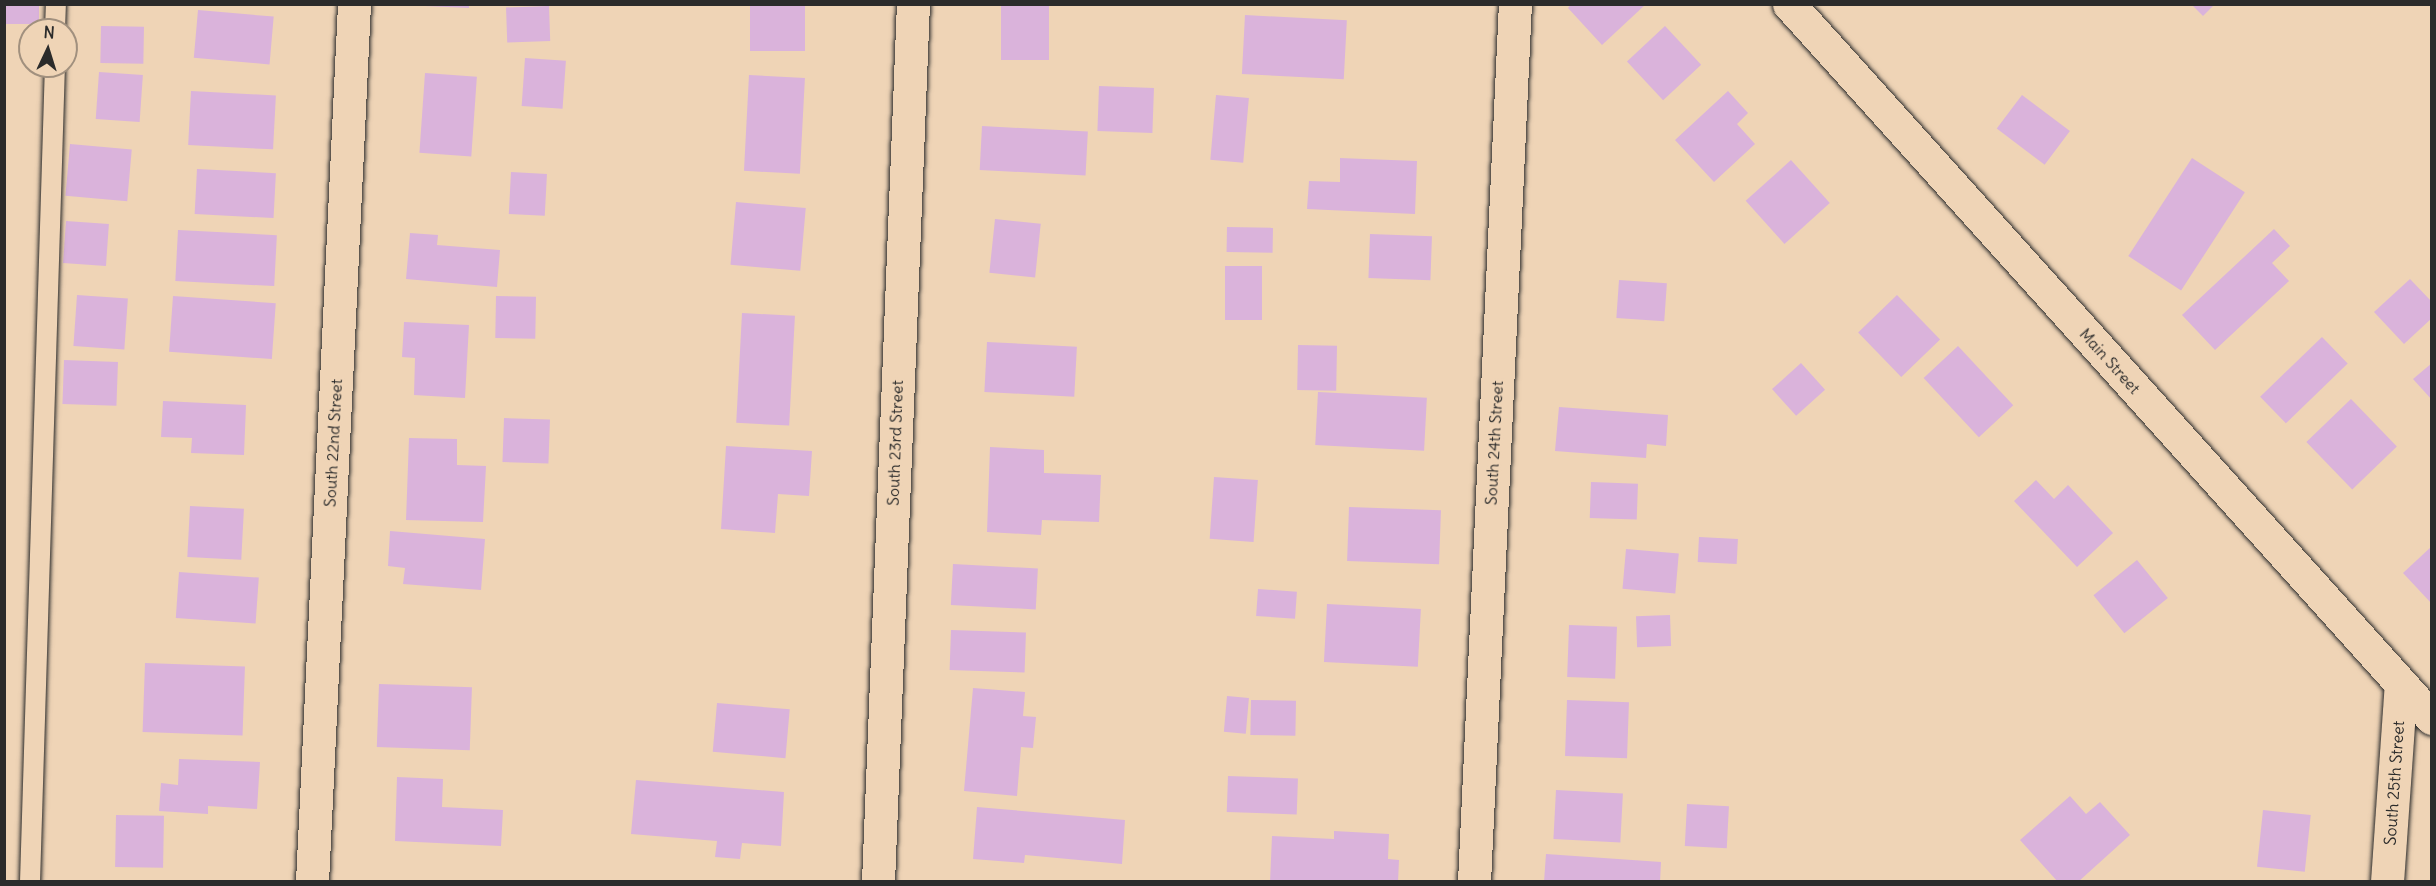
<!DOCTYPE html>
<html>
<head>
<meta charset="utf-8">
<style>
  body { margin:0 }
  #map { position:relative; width:2436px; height:886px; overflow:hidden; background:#efd4b6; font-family:Delius,sans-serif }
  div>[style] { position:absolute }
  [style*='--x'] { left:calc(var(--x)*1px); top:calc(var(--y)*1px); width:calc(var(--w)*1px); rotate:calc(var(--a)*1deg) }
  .building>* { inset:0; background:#dab3db; transform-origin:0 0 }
  .roads { filter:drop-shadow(0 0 2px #2b2b2b) drop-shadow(0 0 2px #2b2b2b) }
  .service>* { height:20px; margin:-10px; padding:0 10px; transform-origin:10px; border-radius:10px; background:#efd4b6 }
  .minor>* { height:33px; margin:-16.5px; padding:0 16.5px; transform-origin:16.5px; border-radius:16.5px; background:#efd4b6 }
  .secondary>* { height:33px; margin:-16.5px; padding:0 16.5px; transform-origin:16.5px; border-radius:16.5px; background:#efd4b6 }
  span { translate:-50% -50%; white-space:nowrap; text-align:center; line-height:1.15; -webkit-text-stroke:4.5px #efd4b6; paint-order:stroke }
  .street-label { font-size:16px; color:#2b2b2b }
  .frame { position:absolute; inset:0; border:6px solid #2b2b2b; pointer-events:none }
  .north { position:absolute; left:18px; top:18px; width:60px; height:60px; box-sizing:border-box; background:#efd4b6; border:2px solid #a1907e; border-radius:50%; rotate:4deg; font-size:16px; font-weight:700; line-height:24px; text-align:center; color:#2b2b2b }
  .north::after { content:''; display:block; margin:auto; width:21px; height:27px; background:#2b2b2b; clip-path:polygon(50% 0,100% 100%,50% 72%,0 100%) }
</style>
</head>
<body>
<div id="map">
  <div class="building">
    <div style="left:4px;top:4px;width:35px;height:20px"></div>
    <div style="clip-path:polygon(425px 4px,469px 4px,469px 8px,425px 6px)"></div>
    <div style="left:750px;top:4px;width:55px;height:47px"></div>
    <div style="left:1001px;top:4px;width:48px;height:56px"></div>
    <div style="clip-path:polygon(1571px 4px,1646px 4px,1602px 45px,1568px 8px)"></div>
    <div style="clip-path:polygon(2191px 4px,2215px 4px,2203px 16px)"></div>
    <div style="left:549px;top:6px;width:35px;height:43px;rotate:88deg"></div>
    <div style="left:198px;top:10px;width:76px;height:48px;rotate:5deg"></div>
    <div style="left:1245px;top:15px;width:102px;height:59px;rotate:3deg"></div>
    <div style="left:101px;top:26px;width:43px;height:37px;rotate:1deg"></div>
    <div style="left:1665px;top:26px;width:53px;height:52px;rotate:47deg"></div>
    <div style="left:525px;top:58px;width:41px;height:48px;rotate:4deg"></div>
    <div style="left:99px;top:72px;width:44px;height:47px;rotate:4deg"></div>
    <div style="left:425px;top:73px;width:52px;height:80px;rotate:4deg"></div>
    <div style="left:749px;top:75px;width:56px;height:96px;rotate:3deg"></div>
    <div style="left:1099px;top:86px;width:55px;height:45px;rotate:2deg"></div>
    <div style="left:191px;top:91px;width:85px;height:54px;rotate:3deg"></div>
    <div style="clip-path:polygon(1728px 91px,1748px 113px,1737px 124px,1755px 144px,1714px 182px,1675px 140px)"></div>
    <div style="left:1216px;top:95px;width:33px;height:65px;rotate:5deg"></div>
    <div style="left:2022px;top:95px;width:60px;height:42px;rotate:37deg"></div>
    <div style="left:982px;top:126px;width:106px;height:44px;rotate:3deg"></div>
    <div style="left:70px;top:144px;width:62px;height:52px;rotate:5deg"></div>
    <div style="clip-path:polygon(1340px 158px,1417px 161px,1415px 214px,1307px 209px,1309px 181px,1340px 182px)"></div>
    <div style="left:2192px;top:158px;width:63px;height:117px;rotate:33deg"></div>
    <div style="left:1791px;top:160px;width:58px;height:61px;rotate:48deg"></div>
    <div style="left:197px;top:169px;width:79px;height:45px;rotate:3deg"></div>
    <div style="left:511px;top:172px;width:36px;height:42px;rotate:3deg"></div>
    <div style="left:736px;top:202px;width:70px;height:63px;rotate:5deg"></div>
    <div style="left:995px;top:219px;width:46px;height:54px;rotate:6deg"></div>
    <div style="left:66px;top:221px;width:43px;height:42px;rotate:4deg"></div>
    <div style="left:1227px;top:227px;width:46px;height:25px;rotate:1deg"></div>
    <div style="clip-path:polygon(2274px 229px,2290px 246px,2272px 263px,2289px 281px,2215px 350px,2182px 315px)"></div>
    <div style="left:178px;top:230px;width:99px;height:51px;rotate:3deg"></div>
    <div style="clip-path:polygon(410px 233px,438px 235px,437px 245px,500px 250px,497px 287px,406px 279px)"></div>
    <div style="left:1370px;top:234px;width:62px;height:44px;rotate:2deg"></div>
    <div style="left:1225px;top:266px;width:37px;height:54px"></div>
    <div style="clip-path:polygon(2410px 279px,2432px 302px,2432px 318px,2404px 344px,2374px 312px)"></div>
    <div style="left:1619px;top:280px;width:48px;height:38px;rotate:4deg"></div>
    <div style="left:77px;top:295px;width:51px;height:51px;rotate:4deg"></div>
    <div style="left:1897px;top:295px;width:62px;height:54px;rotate:46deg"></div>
    <div style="left:173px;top:296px;width:103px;height:56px;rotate:4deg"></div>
    <div style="left:496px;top:296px;width:40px;height:42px;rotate:1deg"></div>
    <div style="left:742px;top:313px;width:53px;height:110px;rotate:3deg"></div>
    <div style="clip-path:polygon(404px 322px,469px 325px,465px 398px,414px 395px,415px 358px,402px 357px)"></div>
    <div style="left:2322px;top:337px;width:37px;height:86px;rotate:46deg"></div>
    <div style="left:987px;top:342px;width:90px;height:50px;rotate:3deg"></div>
    <div style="left:1298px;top:345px;width:39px;height:45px;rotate:1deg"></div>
    <div style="left:1958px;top:346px;width:81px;height:47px;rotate:47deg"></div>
    <div style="left:64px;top:360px;width:54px;height:44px;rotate:2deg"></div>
    <div style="left:1801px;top:363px;width:36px;height:39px;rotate:48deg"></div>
    <div style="clip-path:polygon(2432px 363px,2432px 400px,2413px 379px)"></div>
    <div style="left:1318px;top:392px;width:109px;height:53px;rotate:3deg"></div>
    <div style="left:2351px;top:399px;width:66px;height:62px;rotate:46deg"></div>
    <div style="clip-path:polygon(163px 401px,246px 405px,244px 455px,191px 453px,192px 438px,161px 437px)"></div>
    <div style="clip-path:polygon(1559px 407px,1668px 415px,1666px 446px,1647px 444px,1646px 458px,1555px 451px)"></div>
    <div style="left:504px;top:418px;width:46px;height:44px;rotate:2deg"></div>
    <div style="clip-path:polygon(409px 438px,457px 439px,457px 465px,486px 466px,483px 522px,406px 520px)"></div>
    <div style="clip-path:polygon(726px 446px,812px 451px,809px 496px,778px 494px,775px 533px,721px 529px)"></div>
    <div style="clip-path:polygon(990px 447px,1044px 450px,1044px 473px,1101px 475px,1099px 522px,1042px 520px,1041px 535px,987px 532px)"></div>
    <div style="left:1214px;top:477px;width:44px;height:62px;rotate:4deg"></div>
    <div style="clip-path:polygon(2036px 480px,2054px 499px,2068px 485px,2113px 533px,2077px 567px,2014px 501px)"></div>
    <div style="left:1591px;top:482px;width:47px;height:36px;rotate:2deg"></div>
    <div style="left:190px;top:506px;width:54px;height:51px;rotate:3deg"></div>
    <div style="left:1349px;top:507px;width:92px;height:54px;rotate:2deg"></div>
    <div style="clip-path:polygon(390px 531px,485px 539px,481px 590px,403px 584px,405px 568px,388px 566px)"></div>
    <div style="left:1699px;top:537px;width:39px;height:25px;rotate:3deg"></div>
    <div style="clip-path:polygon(2432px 546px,2432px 604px,2403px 573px)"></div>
    <div style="left:1626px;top:549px;width:53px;height:40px;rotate:5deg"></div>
    <div style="left:2137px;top:560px;width:49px;height:56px;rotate:51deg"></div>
    <div style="left:953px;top:564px;width:85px;height:41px;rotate:3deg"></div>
    <div style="left:179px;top:572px;width:80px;height:46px;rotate:4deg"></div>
    <div style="left:1258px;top:589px;width:39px;height:27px;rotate:4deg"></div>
    <div style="left:1327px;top:604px;width:94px;height:58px;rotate:3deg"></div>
    <div style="left:1670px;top:615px;width:31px;height:34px;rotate:88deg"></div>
    <div style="left:1569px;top:625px;width:48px;height:52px;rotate:2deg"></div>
    <div style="left:951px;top:630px;width:75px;height:40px;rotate:2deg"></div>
    <div style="left:145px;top:663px;width:100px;height:69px;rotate:2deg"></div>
    <div style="left:379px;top:684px;width:93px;height:63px;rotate:2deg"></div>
    <div style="clip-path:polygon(973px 688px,1025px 692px,1023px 716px,1036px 717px,1033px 748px,1021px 747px,1017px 796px,964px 791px)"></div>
    <div style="left:1227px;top:696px;width:22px;height:36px;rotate:5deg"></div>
    <div style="left:1251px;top:700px;width:45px;height:35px;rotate:1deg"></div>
    <div style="left:1567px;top:700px;width:62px;height:56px;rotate:2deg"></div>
    <div style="left:717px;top:703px;width:73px;height:49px;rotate:5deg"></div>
    <div style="clip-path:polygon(179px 759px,260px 762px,257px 809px,208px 806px,208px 814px,159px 811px,161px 783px,178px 785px)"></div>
    <div style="left:1228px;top:776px;width:70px;height:36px;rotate:2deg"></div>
    <div style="clip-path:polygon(397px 777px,443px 779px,442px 807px,503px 810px,501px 846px,395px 841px)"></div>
    <div style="clip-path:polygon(636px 780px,784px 792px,781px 846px,742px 843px,740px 859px,715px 857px,717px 841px,631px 834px)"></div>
    <div style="left:1556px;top:790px;width:67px;height:49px;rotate:3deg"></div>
    <div style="clip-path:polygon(2070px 796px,2086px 814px,2100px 802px,2130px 835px,2078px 882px,2058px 882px,2020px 840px)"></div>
    <div style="left:1687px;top:804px;width:42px;height:42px;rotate:3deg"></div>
    <div style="clip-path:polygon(977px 807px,1125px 820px,1122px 864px,1025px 855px,1024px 863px,973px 859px)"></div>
    <div style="left:2263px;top:810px;width:48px;height:57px;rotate:6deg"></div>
    <div style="left:116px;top:815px;width:48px;height:52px;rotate:1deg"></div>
    <div style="clip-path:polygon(1334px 831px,1389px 834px,1388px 859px,1399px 860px,1398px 882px,1270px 882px,1272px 836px,1334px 839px)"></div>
    <div style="clip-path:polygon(1546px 854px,1661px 862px,1660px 882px,1544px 882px)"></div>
  </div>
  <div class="roads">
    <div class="service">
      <div style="--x:55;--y:30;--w:26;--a:-88"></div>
      <div style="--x:30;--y:882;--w:816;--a:-88.25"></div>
    </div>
    <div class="minor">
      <div style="--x:312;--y:882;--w:879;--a:-87.26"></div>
      <div style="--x:878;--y:882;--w:879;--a:-87.72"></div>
      <div style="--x:1474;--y:882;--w:879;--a:-87.33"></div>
      <div style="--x:2387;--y:882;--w:198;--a:-86"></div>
    </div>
    <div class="secondary">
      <div style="--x:1789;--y:4;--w:961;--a:48"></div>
    </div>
  </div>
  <div class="street-label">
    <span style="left:2110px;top:361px;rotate:48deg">Main Street</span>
    <span style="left:333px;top:443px;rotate:-87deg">South 22nd Street</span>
    <span style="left:895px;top:443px;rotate:-88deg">South 23rd Street</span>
    <span style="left:1494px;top:443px;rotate:-87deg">South 24th Street</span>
    <span style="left:2394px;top:783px;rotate:-86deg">South 25th Street</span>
  </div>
  <div class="frame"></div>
  <div class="north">N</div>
</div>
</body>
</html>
